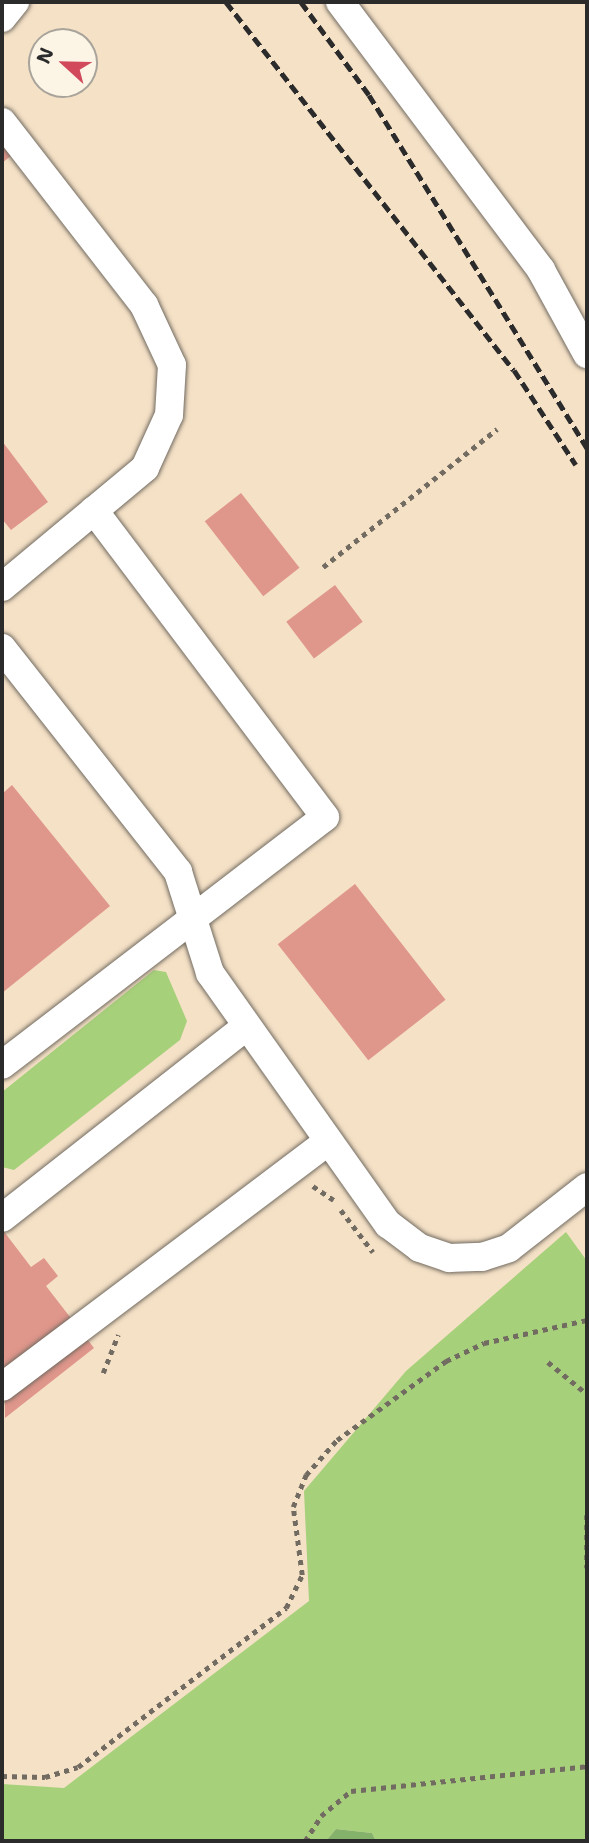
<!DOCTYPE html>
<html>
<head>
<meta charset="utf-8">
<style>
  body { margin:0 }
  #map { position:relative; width:589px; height:1843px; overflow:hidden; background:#f5e1c6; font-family:"Shantell Sans",sans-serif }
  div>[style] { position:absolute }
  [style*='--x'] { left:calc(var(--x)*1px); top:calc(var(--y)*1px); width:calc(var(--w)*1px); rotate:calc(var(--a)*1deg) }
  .green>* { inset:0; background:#a7d07b }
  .forest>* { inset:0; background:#85b26b }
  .building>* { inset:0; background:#df968b; transform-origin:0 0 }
  .path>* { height:4.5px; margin-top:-2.25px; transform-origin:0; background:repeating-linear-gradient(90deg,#726b61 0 5px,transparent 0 10px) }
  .roads { filter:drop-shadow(0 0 2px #726b61) drop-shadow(0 0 2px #726b61) }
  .minor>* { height:28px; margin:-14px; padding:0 14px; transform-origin:14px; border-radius:14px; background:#fff }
  .rail>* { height:5px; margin-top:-2.5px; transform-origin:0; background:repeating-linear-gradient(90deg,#2b2b2b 0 10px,transparent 0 15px) }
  span { translate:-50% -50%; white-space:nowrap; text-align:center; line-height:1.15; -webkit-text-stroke:6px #fcf5e5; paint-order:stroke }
  .frame { position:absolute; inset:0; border:4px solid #2b2b2b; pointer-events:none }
  .north { position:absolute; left:28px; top:28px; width:70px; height:70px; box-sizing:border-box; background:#fcf5e5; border:2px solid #a8a49b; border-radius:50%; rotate:292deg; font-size:19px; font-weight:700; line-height:28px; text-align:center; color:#2b2b2b }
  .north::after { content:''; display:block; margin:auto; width:24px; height:32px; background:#d1495b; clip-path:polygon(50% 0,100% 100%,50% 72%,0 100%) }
</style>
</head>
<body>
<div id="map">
  <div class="green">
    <div style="clip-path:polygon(154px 970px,166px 972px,187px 1021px,180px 1040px,14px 1170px,2px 1167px,2px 1092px)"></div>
    <div style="clip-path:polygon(566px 1232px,587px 1261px,587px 1841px,376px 1841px,372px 1833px,336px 1829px,326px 1841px,2px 1841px,2px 1784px,64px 1788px,309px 1601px,304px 1491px,406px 1371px)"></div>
  </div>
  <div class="forest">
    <div style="clip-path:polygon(336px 1829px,372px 1833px,376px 1841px,326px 1841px)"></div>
  </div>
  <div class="building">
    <div style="clip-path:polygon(2px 141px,12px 155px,2px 163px)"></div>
    <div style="clip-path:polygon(2px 441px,48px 502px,11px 530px,2px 519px)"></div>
    <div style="left:241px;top:493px;width:95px;height:46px;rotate:52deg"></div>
    <div style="left:335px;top:585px;width:46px;height:61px;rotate:53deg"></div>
    <div style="clip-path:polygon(12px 785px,110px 906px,2px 993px,2px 794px)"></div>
    <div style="left:355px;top:884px;width:147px;height:98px;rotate:52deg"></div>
    <div style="clip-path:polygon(2px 1229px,31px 1267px,44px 1258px,58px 1276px,46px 1286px,94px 1348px,5px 1418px)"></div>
  </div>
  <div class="path">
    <div style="--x:323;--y:567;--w:222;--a:-38.4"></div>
    <div style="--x:313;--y:1186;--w:25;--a:34"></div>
    <div style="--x:341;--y:1210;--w:53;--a:52.7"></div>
    <div style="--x:548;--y:1362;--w:50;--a:39.4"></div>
    <div style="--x:103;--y:1373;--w:41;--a:-68.5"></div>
    <div style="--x:587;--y:1515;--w:53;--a:90"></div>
    <div style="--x:2;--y:1776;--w:43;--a:1.3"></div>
    <div style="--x:45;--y:1777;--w:34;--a:-17"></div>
    <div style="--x:78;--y:1767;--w:262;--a:-37.4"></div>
    <div style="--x:286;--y:1608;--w:37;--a:-64"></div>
    <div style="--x:302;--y:1575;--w:69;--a:-97.5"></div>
    <div style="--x:293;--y:1507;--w:35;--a:-68"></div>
    <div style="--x:306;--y:1475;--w:47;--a:-48.5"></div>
    <div style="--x:337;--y:1440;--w:135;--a:-35.9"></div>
    <div style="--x:446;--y:1361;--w:42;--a:-25.3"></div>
    <div style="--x:484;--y:1343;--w:106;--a:-12.6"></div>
    <div style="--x:305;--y:1841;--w:30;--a:-57"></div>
    <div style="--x:321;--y:1816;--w:39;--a:-40"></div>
    <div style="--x:351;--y:1791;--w:237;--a:-6"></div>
  </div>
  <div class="roads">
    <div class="minor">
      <div style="--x:340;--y:2;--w:335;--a:53.1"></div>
      <div style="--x:541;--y:270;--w:96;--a:61.3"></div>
      <div style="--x:2;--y:18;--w:21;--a:-51"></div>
      <div style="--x:2;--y:122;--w:232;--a:52.2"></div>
      <div style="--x:144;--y:305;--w:66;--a:65"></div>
      <div style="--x:172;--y:365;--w:50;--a:93.4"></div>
      <div style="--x:169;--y:415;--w:58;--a:114.4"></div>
      <div style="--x:145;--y:468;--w:186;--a:140.2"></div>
      <div style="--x:2;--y:648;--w:285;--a:51.8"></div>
      <div style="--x:178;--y:872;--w:106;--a:72.4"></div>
      <div style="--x:210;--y:973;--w:308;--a:54.7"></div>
      <div style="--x:388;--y:1224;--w:40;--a:37"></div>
      <div style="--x:420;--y:1248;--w:31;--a:19"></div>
      <div style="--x:449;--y:1258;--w:33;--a:-2"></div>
      <div style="--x:482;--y:1257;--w:28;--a:-18"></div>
      <div style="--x:509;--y:1248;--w:99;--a:-38"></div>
      <div style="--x:2;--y:1065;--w:407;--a:-37.5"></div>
      <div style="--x:325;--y:817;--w:384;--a:-127"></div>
      <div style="--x:2;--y:1218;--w:308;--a:-38.1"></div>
      <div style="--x:2;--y:1387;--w:408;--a:-37"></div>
    </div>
  </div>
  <div class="rail">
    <div style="--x:226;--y:2;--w:467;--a:52"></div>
    <div style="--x:514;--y:370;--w:113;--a:56.9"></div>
    <div style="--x:301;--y:2;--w:115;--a:53.8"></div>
    <div style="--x:369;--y:95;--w:415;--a:58.3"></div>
  </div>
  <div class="frame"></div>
  <div class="north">N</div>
</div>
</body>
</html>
